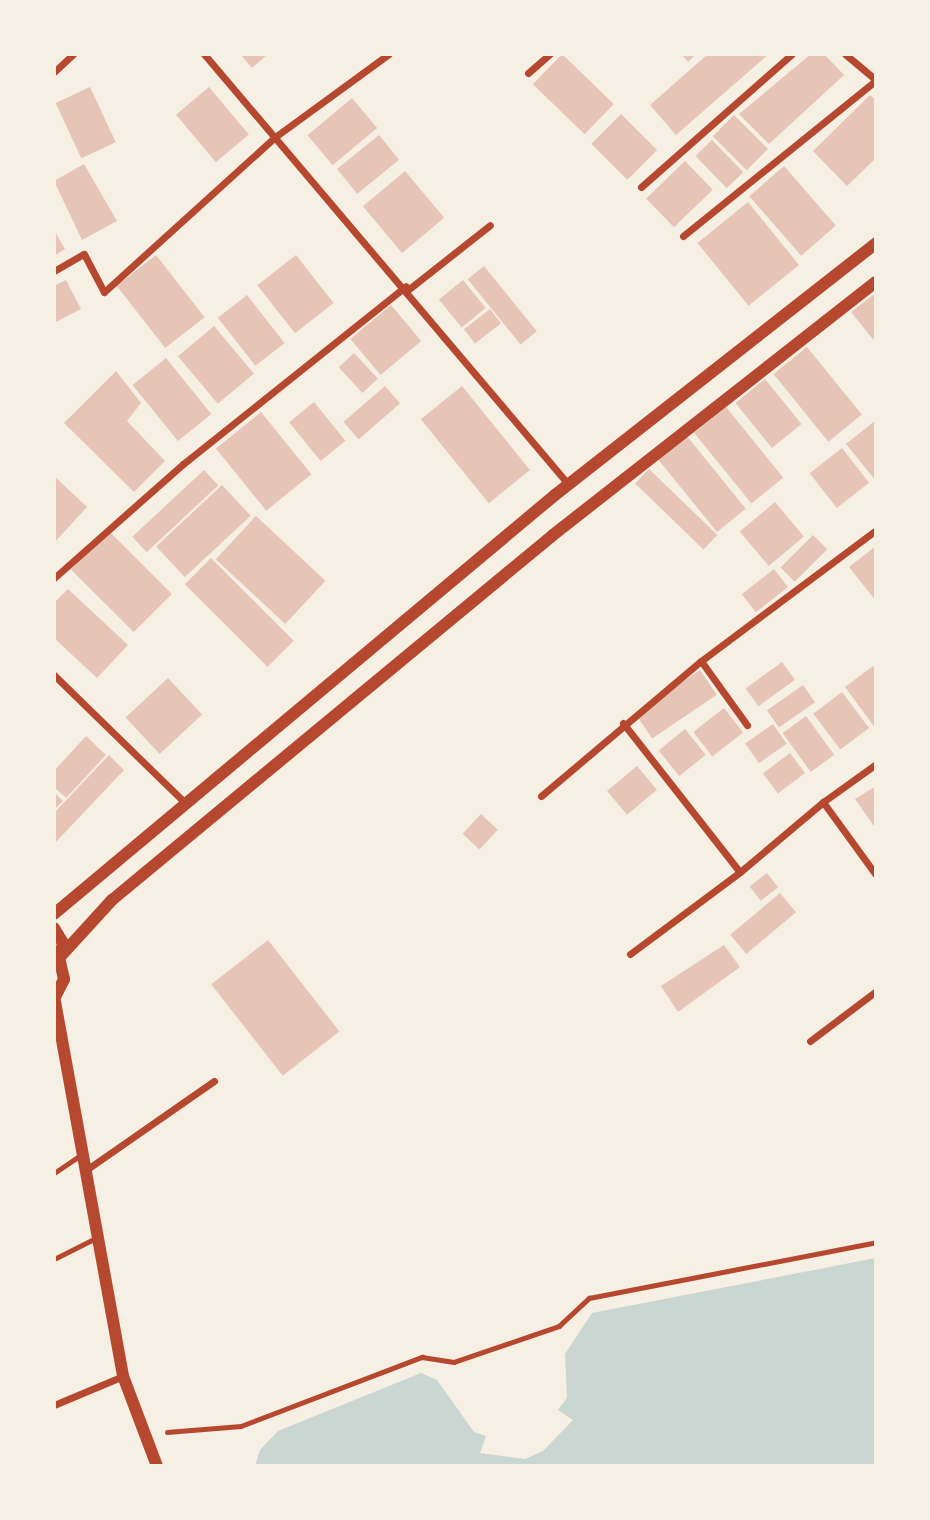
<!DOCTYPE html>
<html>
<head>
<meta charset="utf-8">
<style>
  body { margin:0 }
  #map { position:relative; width:930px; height:1520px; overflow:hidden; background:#f6efe4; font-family:Quicksand,sans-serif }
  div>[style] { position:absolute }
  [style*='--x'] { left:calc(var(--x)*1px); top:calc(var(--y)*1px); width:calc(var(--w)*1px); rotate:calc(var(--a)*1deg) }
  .water>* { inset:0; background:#c9d6d2 }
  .building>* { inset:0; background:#e6c5b7; transform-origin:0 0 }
  .path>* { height:4.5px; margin:-2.25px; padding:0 2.25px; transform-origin:2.25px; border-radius:2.25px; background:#b5482f }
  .service>* { height:5px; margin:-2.5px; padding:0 2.5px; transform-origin:2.5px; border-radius:2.5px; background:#b5482f }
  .minor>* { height:7px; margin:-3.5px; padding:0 3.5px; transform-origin:3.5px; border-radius:3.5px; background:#b5482f }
  .tertiary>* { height:12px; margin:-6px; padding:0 6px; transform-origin:6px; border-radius:6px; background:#b5482f }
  span { translate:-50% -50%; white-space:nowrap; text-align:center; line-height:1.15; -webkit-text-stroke:7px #f6efe4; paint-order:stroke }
  .frame { position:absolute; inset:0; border:56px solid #f6efe4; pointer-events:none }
</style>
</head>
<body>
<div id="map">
  <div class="water">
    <div style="clip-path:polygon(876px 1258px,876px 1466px,255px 1466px,260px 1450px,278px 1431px,421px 1373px,437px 1380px,474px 1432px,486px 1436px,480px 1453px,525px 1459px,543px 1451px,573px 1420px,558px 1410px,567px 1398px,565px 1354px,592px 1313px)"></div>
  </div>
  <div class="building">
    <div style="clip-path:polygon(240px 54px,268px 54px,252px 68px)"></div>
    <div style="left:562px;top:54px;width:72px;height:42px;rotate:44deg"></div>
    <div style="clip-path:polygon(681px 54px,696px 54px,688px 62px)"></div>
    <div style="clip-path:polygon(708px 54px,769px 54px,676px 135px,650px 105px)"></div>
    <div style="clip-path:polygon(811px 54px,824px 54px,844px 75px,769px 144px,739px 114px)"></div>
    <div style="left:90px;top:87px;width:61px;height:38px;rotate:65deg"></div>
    <div style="left:209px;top:87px;width:62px;height:43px;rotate:50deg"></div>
    <div style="clip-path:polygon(870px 95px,876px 100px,876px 158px,847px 186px,813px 151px)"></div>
    <div style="left:352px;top:98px;width:39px;height:58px;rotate:50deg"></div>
    <div style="left:621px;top:114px;width:51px;height:42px;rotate:45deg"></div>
    <div style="left:734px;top:115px;width:48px;height:30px;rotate:45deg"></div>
    <div style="left:379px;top:135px;width:32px;height:54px;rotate:51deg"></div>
    <div style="left:712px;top:140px;width:45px;height:23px;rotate:46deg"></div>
    <div style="left:685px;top:161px;width:40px;height:54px;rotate:46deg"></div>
    <div style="clip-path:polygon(84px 164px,117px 221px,82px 240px,54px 181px)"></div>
    <div style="left:784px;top:166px;width:79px;height:46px;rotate:49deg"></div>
    <div style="left:405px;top:171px;width:61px;height:55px;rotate:50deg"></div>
    <div style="left:748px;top:202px;width:81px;height:65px;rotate:51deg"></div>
    <div style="clip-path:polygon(54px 230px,65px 249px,54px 256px)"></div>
    <div style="left:156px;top:255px;width:79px;height:50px;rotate:52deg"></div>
    <div style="left:296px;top:255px;width:61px;height:49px;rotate:52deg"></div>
    <div style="left:484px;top:266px;width:84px;height:21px;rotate:51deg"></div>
    <div style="clip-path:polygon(66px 280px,81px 309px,54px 323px,54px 286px)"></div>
    <div style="left:463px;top:280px;width:36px;height:31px;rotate:51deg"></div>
    <div style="clip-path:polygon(876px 293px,876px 343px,851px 312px)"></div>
    <div style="left:247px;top:295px;width:61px;height:37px;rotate:52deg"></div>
    <div style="left:391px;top:305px;width:47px;height:53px;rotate:50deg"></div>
    <div style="left:490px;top:309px;width:18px;height:33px;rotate:52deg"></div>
    <div style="left:214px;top:326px;width:62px;height:47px;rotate:50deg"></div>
    <div style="left:807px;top:347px;width:87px;height:43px;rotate:51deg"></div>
    <div style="left:354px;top:353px;width:35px;height:21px;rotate:47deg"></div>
    <div style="left:166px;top:358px;width:72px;height:43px;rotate:51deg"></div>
    <div style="clip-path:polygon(116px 371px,141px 403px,127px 421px,165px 461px,134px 492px,64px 423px)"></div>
    <div style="left:765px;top:379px;width:58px;height:38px;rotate:51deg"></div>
    <div style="left:385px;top:386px;width:23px;height:55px;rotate:49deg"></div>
    <div style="left:462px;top:386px;width:108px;height:53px;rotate:51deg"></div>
    <div style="left:314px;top:402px;width:50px;height:32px;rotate:51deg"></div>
    <div style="left:726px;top:407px;width:91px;height:41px;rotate:51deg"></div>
    <div style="left:261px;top:412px;width:80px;height:58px;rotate:51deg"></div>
    <div style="clip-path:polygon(876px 420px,876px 481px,846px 444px)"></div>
    <div style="left:686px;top:435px;width:95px;height:37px;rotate:51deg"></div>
    <div style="left:842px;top:448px;width:44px;height:41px;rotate:52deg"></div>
    <div style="left:649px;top:469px;width:95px;height:20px;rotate:44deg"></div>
    <div style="left:204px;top:470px;width:21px;height:98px;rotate:47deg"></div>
    <div style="clip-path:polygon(54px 476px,87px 507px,54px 543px)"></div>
    <div style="left:222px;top:485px;width:42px;height:90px;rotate:47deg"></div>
    <div style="left:775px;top:502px;width:45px;height:46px;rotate:50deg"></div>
    <div style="left:256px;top:516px;width:95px;height:59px;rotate:43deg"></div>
    <div style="left:109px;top:531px;width:89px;height:54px;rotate:45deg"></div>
    <div style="left:813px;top:535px;width:20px;height:46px;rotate:45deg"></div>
    <div style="clip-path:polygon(876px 546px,876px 601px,849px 567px)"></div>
    <div style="left:211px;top:558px;width:117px;height:37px;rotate:45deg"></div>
    <div style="left:774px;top:569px;width:23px;height:41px;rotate:52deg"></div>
    <div style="clip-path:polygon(68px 589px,128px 645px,97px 678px,54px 638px,54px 603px)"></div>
    <div style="left:782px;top:662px;width:22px;height:45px;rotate:54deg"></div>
    <div style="clip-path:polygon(873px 666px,876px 670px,876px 729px,845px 687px)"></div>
    <div style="left:700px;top:670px;width:30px;height:78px;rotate:56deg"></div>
    <div style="left:168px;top:678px;width:50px;height:58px;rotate:47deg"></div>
    <div style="left:803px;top:685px;width:21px;height:44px;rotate:55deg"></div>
    <div style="left:842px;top:692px;width:45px;height:36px;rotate:53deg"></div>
    <div style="left:724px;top:708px;width:31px;height:39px;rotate:52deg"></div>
    <div style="left:806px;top:716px;width:48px;height:29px;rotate:54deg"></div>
    <div style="left:773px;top:724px;width:24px;height:34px;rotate:55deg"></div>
    <div style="left:685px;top:729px;width:33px;height:34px;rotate:51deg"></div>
    <div style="clip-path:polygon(86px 736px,106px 755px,66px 798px,54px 787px,54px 771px)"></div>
    <div style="left:790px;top:753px;width:25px;height:34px;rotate:53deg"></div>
    <div style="clip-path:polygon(109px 755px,124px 770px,54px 844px,54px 813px)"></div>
    <div style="left:637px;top:766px;width:31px;height:39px;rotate:50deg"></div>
    <div style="clip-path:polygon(876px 786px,876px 829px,855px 799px)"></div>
    <div style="clip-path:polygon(54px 792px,63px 801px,54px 810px)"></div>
    <div style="left:481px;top:814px;width:23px;height:27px;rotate:43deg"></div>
    <div style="left:767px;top:873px;width:18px;height:22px;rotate:52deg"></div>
    <div style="left:780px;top:893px;width:25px;height:65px;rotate:50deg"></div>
    <div style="left:268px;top:940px;width:116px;height:72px;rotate:52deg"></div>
    <div style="clip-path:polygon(724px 945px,740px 967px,678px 1012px,661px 986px)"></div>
  </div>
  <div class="path">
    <div style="--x:167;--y:1432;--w:74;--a:-4.6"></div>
    <div style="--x:241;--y:1426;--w:194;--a:-20.9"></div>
    <div style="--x:422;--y:1357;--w:32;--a:9"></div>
    <div style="--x:454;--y:1362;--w:111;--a:-18.9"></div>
    <div style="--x:559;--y:1326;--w:41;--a:-43"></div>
    <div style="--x:589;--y:1298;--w:292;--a:-11"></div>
  </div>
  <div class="service">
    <div style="--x:54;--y:1173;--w:32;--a:-34"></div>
    <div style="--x:54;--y:1259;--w:49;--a:-26.6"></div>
  </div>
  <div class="minor">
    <div style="--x:204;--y:54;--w:565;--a:49.74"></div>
    <div style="--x:845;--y:54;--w:40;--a:40"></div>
    <div style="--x:54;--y:72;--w:26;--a:-43"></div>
    <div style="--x:528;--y:73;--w:29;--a:-41"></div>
    <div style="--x:641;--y:187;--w:201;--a:-41.4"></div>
    <div style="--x:683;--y:236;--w:248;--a:-38.9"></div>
    <div style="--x:54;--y:271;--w:34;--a:-30"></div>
    <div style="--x:84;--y:254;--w:43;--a:62.2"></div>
    <div style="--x:104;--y:292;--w:231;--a:-42.2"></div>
    <div style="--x:275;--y:137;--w:141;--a:-36.1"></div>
    <div style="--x:409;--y:289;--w:103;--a:-38.3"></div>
    <div style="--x:54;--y:578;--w:172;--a:-41.5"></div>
    <div style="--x:183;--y:464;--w:285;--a:-38.6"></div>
    <div style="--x:701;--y:661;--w:79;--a:54.3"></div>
    <div style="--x:54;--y:675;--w:182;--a:44.3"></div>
    <div style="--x:623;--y:723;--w:189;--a:51.9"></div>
    <div style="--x:740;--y:872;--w:109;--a:-40.1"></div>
    <div style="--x:823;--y:802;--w:90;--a:54"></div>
    <div style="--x:541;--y:796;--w:209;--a:-40.2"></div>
    <div style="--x:701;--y:661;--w:219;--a:-36.8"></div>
    <div style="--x:823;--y:802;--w:65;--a:-35.6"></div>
    <div style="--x:630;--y:954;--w:137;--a:-36.7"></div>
    <div style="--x:810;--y:1041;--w:83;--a:-37.1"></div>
    <div style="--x:86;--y:1170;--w:156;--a:-34.8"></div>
    <div style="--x:54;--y:1405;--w:75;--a:-22.8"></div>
  </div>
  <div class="tertiary">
    <div style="--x:54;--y:914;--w:653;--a:-39.91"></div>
    <div style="--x:555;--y:495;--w:408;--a:-38.1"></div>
    <div style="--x:54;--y:928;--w:17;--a:59"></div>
    <div style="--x:63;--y:943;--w:13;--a:103"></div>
    <div style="--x:54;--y:996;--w:386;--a:79.7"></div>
    <div style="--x:123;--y:1376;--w:96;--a:69.3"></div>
    <div style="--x:55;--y:997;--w:20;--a:-63"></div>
    <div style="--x:64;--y:979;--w:22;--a:-103"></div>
    <div style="--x:59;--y:958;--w:79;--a:-47.6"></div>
    <div style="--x:112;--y:900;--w:572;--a:-39.61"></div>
    <div style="--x:553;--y:535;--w:410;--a:-38.1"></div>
  </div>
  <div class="frame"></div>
</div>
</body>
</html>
